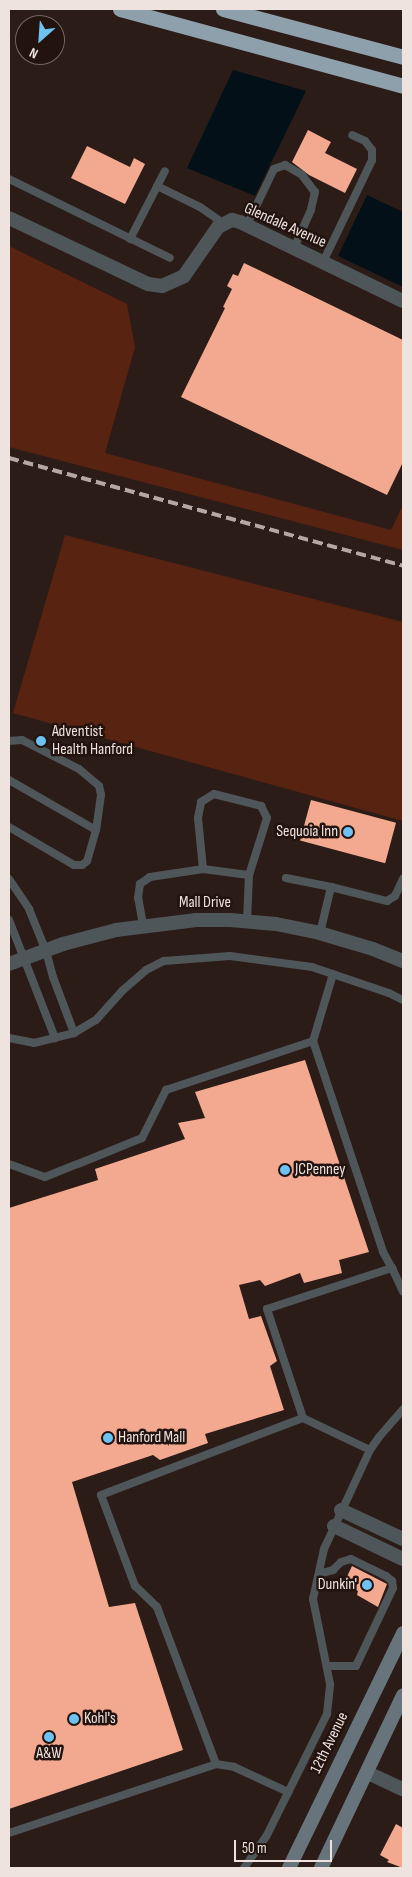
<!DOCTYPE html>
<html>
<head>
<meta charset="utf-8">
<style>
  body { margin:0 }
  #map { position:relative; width:412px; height:1877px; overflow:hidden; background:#2c1c17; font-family:"Sofia Sans Condensed",sans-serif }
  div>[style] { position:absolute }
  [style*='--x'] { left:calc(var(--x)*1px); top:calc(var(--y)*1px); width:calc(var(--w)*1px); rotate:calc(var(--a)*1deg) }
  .green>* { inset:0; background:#592311 }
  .water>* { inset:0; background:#041017 }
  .building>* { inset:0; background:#f3a990; transform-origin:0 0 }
  .service>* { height:8px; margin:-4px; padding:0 4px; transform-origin:4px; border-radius:4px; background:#4e565a }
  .minor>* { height:14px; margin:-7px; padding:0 7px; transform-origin:7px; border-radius:7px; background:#4e565a }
  .tertiary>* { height:14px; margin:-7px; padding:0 7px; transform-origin:7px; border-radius:7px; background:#4e565a }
  .secondary>* { height:14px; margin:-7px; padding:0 7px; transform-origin:7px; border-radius:7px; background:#68747b }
  .motorway>* { height:15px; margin:-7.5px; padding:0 7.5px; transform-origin:7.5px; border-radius:7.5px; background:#8ea0ab }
  .rail>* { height:4px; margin-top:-2px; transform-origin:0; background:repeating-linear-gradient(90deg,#b5a8a4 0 10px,transparent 0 15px) }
  .dots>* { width:14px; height:14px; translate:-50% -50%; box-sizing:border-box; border:2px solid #22130e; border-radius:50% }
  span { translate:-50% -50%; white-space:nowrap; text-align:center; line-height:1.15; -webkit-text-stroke:5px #22130e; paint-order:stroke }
  .street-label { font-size:16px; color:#eee3df }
  .poi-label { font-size:16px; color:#eee3df }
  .left { translate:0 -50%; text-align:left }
  .right { translate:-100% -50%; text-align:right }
  .frame { position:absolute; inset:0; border:10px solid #eee3df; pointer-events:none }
  .north { position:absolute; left:15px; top:15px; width:50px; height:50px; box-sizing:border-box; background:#22130e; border:1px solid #746662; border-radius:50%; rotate:206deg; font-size:14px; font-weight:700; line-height:20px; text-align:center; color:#eee3df }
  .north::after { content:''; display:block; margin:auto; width:18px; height:22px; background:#6dc2f3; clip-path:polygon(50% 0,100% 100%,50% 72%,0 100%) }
  .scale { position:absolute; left:234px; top:1840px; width:98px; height:22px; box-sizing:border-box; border:2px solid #eee3df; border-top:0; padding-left:6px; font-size:15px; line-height:18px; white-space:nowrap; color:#eee3df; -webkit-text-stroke:4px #22130e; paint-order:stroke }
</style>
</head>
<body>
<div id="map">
  <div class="green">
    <div style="clip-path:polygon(9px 246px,127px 304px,135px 347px,105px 453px,391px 530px,403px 505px,403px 550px,9px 447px)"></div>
    <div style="clip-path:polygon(65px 535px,403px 622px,403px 821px,13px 713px)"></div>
  </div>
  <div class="water">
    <div style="clip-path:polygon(233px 70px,306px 91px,255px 196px,187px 168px)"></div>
    <div style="clip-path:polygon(367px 195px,403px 212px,403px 287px,338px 256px)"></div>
  </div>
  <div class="building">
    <div style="clip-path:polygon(308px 130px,331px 142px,325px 153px,357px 169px,345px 193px,309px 175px,292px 162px)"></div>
    <div style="clip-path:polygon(87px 146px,130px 167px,134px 158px,145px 164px,125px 204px,71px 178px)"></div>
    <div style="clip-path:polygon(244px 263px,403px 340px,403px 462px,387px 495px,181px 397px,225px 308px,223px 307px,232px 289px,227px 286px,233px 274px,238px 276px)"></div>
    <div style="left:311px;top:800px;width:88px;height:42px;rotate:15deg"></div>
    <div style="clip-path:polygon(305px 1060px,369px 1252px,339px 1260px,342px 1273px,304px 1283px,300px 1273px,265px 1286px,260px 1280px,239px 1285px,249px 1319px,261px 1316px,277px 1361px,270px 1366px,284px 1410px,205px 1434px,208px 1443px,160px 1460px,153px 1455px,72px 1482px,109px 1607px,135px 1603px,183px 1750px,9px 1809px,9px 1208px,98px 1180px,95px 1169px,185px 1139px,178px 1123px,205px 1118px,195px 1092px)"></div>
    <div style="clip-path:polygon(352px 1566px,387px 1584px,378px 1607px,357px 1595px,358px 1591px,344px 1583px)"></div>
    <div style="clip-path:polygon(396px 1824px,403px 1828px,403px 1868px,387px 1862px,389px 1860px,380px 1855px)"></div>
  </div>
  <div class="service">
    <div style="--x:9;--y:179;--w:179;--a:26.1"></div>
    <div style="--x:157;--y:186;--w:48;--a:26"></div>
    <div style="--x:200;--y:207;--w:28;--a:35"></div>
    <div style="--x:247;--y:225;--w:62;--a:-64.3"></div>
    <div style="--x:274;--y:169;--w:12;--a:-20"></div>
    <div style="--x:285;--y:165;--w:20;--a:30"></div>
    <div style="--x:302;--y:175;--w:21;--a:53"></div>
    <div style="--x:315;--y:192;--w:18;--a:103"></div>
    <div style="--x:311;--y:210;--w:42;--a:114.1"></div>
    <div style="--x:130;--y:239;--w:76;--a:-62.8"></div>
    <div style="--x:323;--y:262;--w:113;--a:-64.3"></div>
    <div style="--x:372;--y:160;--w:10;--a:-90"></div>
    <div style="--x:372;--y:150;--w:11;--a:-128"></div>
    <div style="--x:365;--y:141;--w:14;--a:-155"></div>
    <div style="--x:9;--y:741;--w:13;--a:-4"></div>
    <div style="--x:22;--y:740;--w:64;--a:27"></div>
    <div style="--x:79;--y:769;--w:26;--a:40"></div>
    <div style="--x:99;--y:786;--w:9;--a:77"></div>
    <div style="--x:101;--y:795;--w:35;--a:98"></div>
    <div style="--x:96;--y:830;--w:32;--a:106"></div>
    <div style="--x:87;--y:861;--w:6;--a:141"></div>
    <div style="--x:82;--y:865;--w:8;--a:180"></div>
    <div style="--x:74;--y:865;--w:75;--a:-149.7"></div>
    <div style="--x:9;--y:780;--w:100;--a:29.9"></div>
    <div style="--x:203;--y:869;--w:51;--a:-95.6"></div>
    <div style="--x:198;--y:818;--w:16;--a:-79"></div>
    <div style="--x:201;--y:802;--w:15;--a:-32"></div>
    <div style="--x:214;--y:794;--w:49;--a:14.3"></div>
    <div style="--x:261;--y:806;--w:13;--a:63"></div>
    <div style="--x:267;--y:818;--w:60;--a:107.5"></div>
    <div style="--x:286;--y:878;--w:46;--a:11.3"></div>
    <div style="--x:331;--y:887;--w:47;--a:103.4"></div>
    <div style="--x:9;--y:879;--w:36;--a:56"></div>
    <div style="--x:29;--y:909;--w:45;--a:68"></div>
    <div style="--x:46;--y:951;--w:27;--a:75"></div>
    <div style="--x:53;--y:977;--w:60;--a:69.4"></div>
    <div style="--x:331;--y:887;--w:58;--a:14"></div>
    <div style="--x:387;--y:901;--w:9;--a:-32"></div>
    <div style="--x:395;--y:896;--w:19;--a:-65"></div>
    <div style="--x:9;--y:920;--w:127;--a:68.7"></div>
    <div style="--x:143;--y:925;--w:27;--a:-100"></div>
    <div style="--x:138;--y:898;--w:14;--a:-82"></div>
    <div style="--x:140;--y:884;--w:12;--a:-35"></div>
    <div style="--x:150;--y:877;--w:54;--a:-8.6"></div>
    <div style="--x:203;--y:869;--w:46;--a:7.4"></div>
    <div style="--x:249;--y:875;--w:46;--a:92.5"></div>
    <div style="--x:333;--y:974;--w:70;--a:106.6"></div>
    <div style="--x:313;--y:1041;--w:222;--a:71.6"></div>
    <div style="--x:383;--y:1252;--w:18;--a:61"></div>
    <div style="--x:9;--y:1038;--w:25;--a:11"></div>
    <div style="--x:34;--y:1043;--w:41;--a:-14"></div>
    <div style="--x:74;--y:1033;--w:26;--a:-31"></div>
    <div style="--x:96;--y:1020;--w:39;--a:-48"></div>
    <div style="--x:122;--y:991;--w:32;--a:-41"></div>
    <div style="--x:146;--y:970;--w:20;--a:-27"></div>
    <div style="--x:164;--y:961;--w:66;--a:-4.3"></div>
    <div style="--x:230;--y:956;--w:83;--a:7.6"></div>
    <div style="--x:312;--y:967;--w:81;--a:18.7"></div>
    <div style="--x:389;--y:993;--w:16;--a:27"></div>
    <div style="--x:9;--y:1164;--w:38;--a:20"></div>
    <div style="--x:45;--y:1177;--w:35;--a:-22"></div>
    <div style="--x:78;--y:1164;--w:69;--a:-22.1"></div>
    <div style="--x:142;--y:1138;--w:54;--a:-63.4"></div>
    <div style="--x:166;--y:1090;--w:155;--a:-18.4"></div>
    <div style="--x:370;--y:1450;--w:74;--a:-154.5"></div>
    <div style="--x:303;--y:1418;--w:115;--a:-108.3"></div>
    <div style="--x:267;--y:1309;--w:132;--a:-18.2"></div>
    <div style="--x:392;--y:1268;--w:26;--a:65"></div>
    <div style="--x:319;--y:1574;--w:15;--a:-16"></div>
    <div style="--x:333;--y:1570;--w:11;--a:-45"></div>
    <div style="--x:341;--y:1562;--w:10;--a:-17"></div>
    <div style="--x:351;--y:1559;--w:39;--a:26"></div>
    <div style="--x:386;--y:1576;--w:8;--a:40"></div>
    <div style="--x:392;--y:1581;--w:7;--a:82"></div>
    <div style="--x:393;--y:1588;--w:86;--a:115.4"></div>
    <div style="--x:356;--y:1666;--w:29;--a:180"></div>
    <div style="--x:216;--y:1764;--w:168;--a:-110.6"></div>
    <div style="--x:157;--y:1607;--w:30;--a:-136"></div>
    <div style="--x:135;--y:1586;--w:97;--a:-110.5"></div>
    <div style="--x:101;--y:1495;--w:216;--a:-20.9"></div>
    <div style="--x:9;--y:1833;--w:218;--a:-18.4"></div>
    <div style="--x:216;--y:1764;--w:18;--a:9"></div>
    <div style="--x:234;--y:1767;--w:60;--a:24.8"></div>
    <div style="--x:244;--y:1868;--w:38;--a:-55"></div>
    <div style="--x:266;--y:1837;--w:137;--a:-63.6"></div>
    <div style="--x:327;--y:1714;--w:30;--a:-84"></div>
    <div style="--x:330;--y:1684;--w:87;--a:-101.3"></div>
    <div style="--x:313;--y:1599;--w:51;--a:-77.6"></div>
    <div style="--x:324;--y:1549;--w:109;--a:-65.1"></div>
    <div style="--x:370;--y:1450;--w:16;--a:-55"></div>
    <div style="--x:379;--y:1437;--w:37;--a:-49"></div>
  </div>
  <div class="minor">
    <div style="--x:9;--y:218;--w:154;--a:25.4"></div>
    <div style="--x:148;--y:284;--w:14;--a:8"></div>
    <div style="--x:162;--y:286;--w:24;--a:-24"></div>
    <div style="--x:184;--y:276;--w:60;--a:-55.2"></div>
    <div style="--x:218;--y:227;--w:16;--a:-27"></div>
    <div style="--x:232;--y:220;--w:8;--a:14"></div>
    <div style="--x:240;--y:222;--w:181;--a:25.9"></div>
    <div style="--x:341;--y:1510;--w:68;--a:25.1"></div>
    <div style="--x:334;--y:1526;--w:76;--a:25.6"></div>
    <div style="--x:368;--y:1773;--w:38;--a:25"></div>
  </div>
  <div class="tertiary">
    <div style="--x:9;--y:964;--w:58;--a:-20.3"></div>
    <div style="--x:63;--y:944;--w:55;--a:-14.8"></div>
    <div style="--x:116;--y:930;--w:81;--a:-7.1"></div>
    <div style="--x:196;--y:920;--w:34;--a:0"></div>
    <div style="--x:230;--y:920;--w:46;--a:5"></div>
    <div style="--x:276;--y:924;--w:41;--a:11.3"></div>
    <div style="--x:316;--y:932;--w:59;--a:16.6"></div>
    <div style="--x:373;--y:949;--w:32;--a:22"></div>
  </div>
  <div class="secondary">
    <div style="--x:289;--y:1868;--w:261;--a:-64.1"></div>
    <div style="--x:321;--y:1868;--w:191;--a:-64.6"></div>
  </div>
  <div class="motorway">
    <div style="--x:120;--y:9;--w:293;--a:15.2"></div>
    <div style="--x:223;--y:9;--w:186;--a:14.9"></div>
  </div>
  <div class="rail">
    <div style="--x:9;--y:458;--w:409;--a:15.3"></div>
  </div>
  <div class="dots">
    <div style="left:41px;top:741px;background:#6dc2f3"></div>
    <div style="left:348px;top:832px;background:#6dc2f3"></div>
    <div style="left:285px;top:1170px;background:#6dc2f3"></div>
    <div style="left:108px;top:1438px;background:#6dc2f3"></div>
    <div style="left:367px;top:1585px;background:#6dc2f3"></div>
    <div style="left:74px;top:1719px;background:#6dc2f3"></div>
    <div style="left:49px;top:1737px;background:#6dc2f3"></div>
  </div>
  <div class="street-label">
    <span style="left:285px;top:226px;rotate:24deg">Glendale Avenue</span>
    <span style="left:205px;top:903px">Mall Drive</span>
    <span style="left:330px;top:1743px;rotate:-64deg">12th Avenue</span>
  </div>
  <div class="poi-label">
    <span class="left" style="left:52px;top:741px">Adventist<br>Health Hanford</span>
    <span class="right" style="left:338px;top:832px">Sequoia Inn</span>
    <span class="left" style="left:295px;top:1170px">JCPenney</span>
    <span class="left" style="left:118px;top:1438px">Hanford Mall</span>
    <span class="right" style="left:357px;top:1585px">Dunkin'</span>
    <span class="left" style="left:84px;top:1719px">Kohl's</span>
    <span style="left:49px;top:1754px">A&amp;W</span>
  </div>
  <div class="frame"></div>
  <div class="north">N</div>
  <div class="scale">50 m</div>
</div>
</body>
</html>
